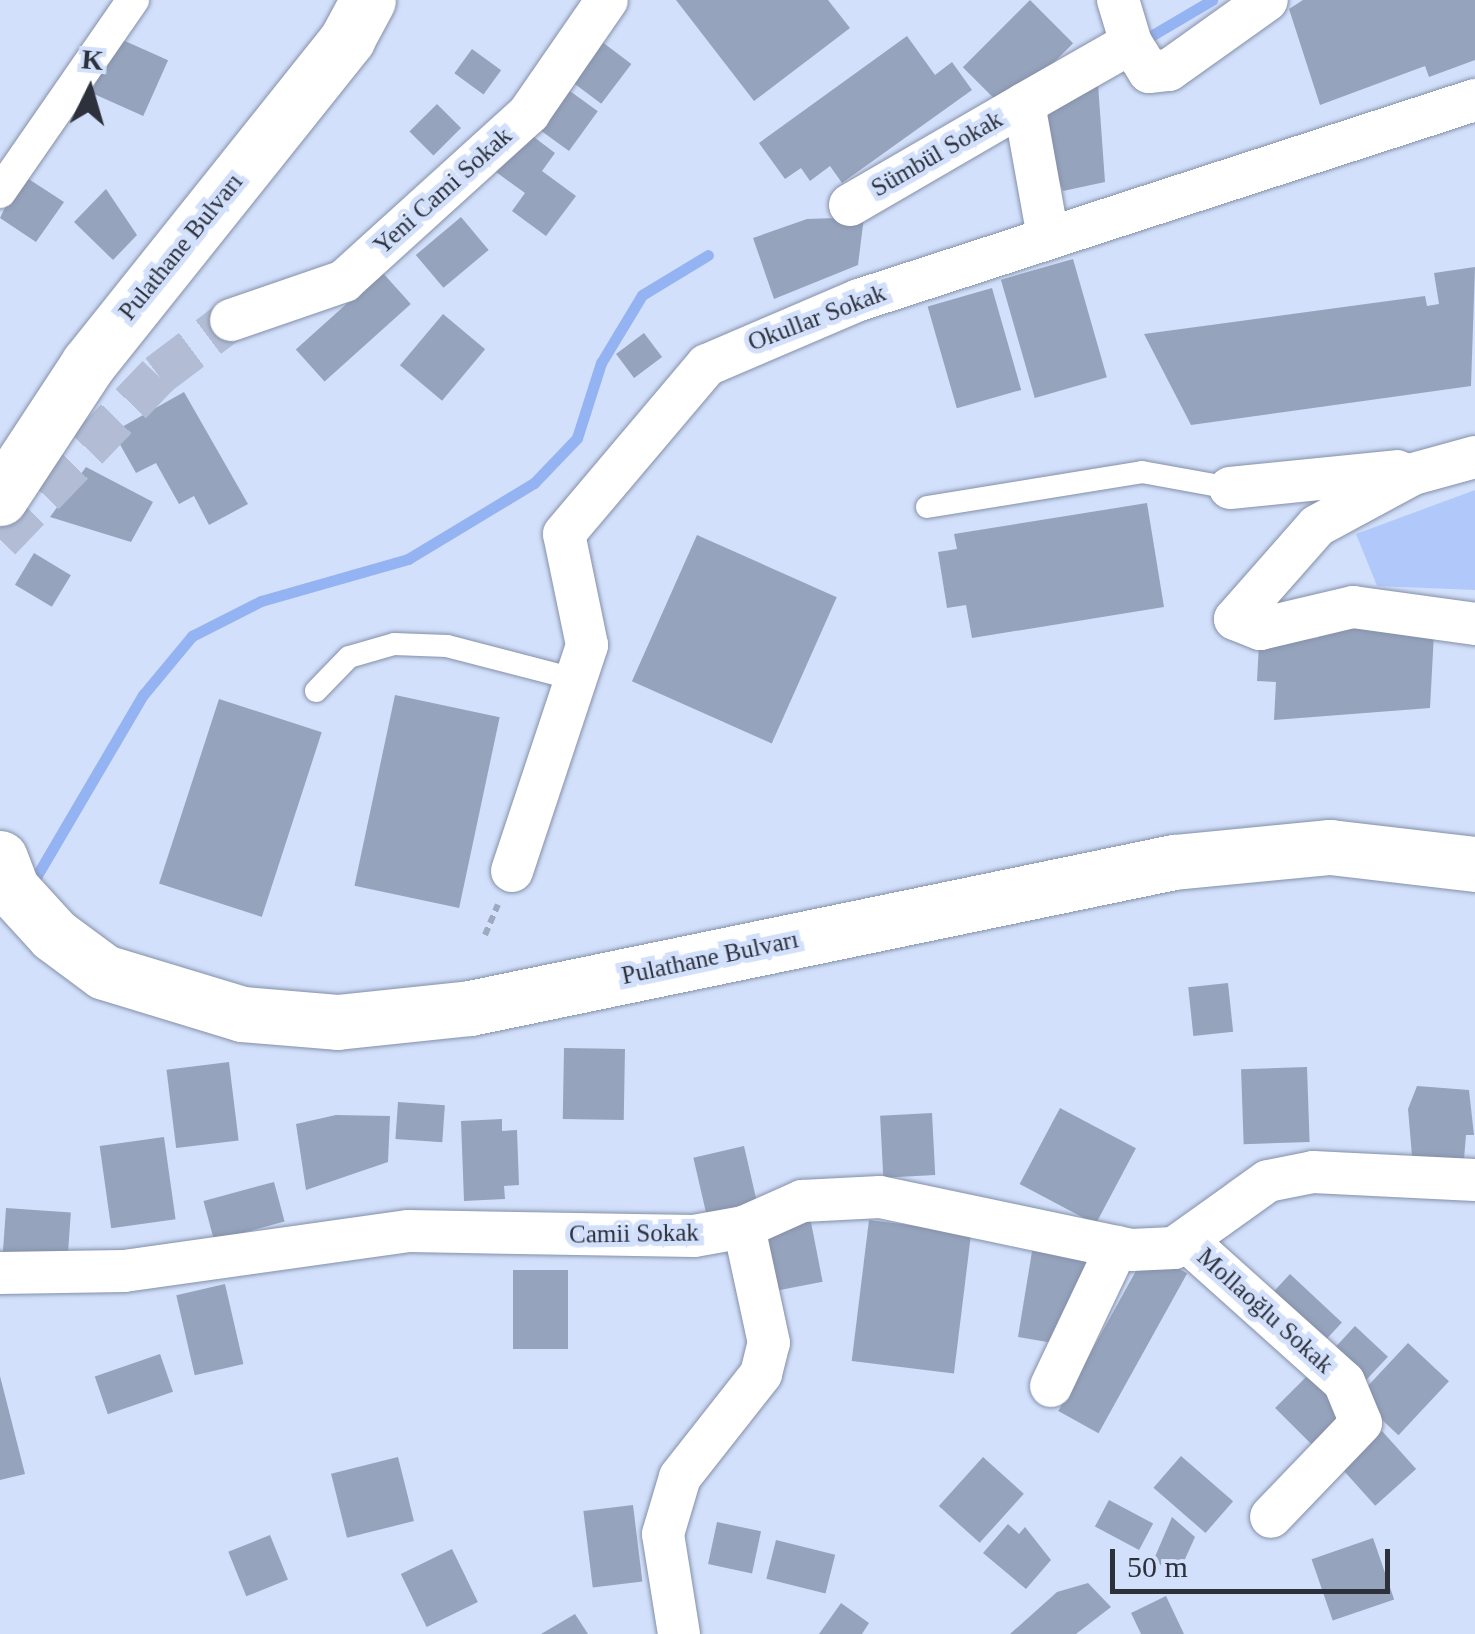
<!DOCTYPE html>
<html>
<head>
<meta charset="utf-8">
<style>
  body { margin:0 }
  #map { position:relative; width:1475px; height:1634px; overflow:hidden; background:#d3e0fb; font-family:"Times New Roman",serif }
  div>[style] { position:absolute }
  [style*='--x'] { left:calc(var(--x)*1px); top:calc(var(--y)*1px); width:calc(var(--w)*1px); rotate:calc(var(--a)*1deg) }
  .green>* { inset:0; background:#b1c9fa }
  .stream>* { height:11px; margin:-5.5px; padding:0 5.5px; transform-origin:5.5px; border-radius:5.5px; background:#94b3f2 }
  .building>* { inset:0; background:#96a3bc; transform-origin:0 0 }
  .minor-tunnel>* { height:42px; margin-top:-21px; transform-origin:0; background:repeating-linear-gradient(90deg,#b2bdd5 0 42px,transparent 0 63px) }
  .path>* { height:6px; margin-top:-3px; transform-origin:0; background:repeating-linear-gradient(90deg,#9ea8be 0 8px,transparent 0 13px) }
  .roads { filter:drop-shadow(0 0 2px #8490a9) drop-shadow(0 0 2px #8490a9) }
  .service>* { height:22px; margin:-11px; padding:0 11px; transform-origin:11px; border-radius:11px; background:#fff }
  .pedestrian>* { height:32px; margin:-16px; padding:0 16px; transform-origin:16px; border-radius:16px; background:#fff }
  .minor>* { height:42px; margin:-21px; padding:0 21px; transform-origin:21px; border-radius:21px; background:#fff }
  .tertiary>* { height:55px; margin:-27.5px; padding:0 27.5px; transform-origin:27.5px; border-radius:27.5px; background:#fff }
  span { translate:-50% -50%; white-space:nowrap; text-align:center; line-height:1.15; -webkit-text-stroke:10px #d3e0fb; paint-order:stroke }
  .street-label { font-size:25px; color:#2c313b }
  .north { position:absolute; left:40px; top:40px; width:100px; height:100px; -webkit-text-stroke:8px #d3e0fb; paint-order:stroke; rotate:5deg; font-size:28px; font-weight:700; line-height:40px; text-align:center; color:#2c313b }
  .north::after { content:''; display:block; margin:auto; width:35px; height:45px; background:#2c313b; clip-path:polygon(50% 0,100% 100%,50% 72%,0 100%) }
  .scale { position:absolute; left:1110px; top:1549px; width:280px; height:45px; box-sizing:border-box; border:5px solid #2c313b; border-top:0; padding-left:12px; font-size:30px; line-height:35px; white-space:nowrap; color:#2c313b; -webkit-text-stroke:8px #d3e0fb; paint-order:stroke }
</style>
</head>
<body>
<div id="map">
  <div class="green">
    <div style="clip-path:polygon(1475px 490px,1475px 590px,1377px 586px,1356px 534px)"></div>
  </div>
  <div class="stream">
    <div style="--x:1139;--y:43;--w:85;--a:-30.5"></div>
    <div style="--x:29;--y:889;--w:225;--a:-59.6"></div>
    <div style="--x:143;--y:695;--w:77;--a:-50.3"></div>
    <div style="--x:192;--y:636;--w:77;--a:-26.9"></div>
    <div style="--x:261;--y:601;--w:153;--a:-15.9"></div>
    <div style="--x:408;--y:559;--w:147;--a:-31.1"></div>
    <div style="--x:534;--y:483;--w:62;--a:-46.3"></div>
    <div style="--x:577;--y:438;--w:79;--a:-72.3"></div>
    <div style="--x:601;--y:363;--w:79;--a:-58.9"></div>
    <div style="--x:642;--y:295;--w:77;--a:-31.2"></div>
  </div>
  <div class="building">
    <div style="clip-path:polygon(676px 0,828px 0,850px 28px,754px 101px)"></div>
    <div style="left:1030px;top:0;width:61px;height:95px;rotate:45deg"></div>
    <div style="clip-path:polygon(1303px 0,1475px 0,1475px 60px,1429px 77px,1425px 66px,1320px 105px,1289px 9px)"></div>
    <div style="clip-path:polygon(907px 36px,935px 75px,952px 62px,972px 90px,842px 183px,830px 166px,810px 181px,801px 168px,785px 179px,759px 143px)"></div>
    <div style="left:116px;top:37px;width:57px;height:61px;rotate:24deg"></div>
    <div style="left:597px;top:38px;width:43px;height:50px;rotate:37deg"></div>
    <div style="left:472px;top:49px;width:36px;height:30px;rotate:36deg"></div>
    <div style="clip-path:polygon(1098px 84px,1105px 182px,1063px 191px,1035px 118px)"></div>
    <div style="left:563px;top:86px;width:43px;height:49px;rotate:36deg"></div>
    <div style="left:437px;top:104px;width:34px;height:39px;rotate:45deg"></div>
    <div style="clip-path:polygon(526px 131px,555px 153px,542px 171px,576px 196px,546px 236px,512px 211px,525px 193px,496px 172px)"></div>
    <div style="clip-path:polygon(21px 174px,64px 202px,36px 242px,0 218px)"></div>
    <div style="clip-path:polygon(106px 189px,137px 235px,113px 260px,74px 222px)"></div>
    <div style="left:461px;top:217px;width:43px;height:59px;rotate:50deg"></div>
    <div style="clip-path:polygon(864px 217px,858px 265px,774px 299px,753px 238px,807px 219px)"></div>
    <div style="left:1073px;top:259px;width:123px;height:75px;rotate:74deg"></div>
    <div style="clip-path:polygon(1475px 267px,1471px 386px,1191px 425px,1144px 334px,1425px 296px,1427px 306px,1439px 304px,1434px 273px)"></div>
    <div style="left:382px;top:272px;width:43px;height:116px;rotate:48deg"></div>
    <div style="left:992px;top:288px;width:106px;height:67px;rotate:74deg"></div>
    <div style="left:443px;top:314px;width:55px;height:67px;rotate:40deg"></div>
    <div style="left:644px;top:333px;width:30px;height:35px;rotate:53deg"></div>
    <div style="clip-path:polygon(184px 392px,248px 504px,209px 525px,194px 496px,179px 504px,156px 463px,136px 473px,113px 432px)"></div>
    <div style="clip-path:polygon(86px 467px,153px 502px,131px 542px,50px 517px)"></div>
    <div style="clip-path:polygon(1147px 503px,1164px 607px,972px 638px,966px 605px,947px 608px,938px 552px,957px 549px,954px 534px)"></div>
    <div style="left:697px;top:535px;width:153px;height:160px;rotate:24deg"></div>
    <div style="left:34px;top:553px;width:43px;height:37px;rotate:31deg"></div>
    <div style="clip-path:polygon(1318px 626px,1434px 633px,1430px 708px,1274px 720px,1276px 682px,1257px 681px,1259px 643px,1318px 638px)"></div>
    <div style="left:395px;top:695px;width:107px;height:195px;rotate:12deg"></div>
    <div style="left:219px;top:699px;width:108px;height:194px;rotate:18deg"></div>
    <div style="left:1228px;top:983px;width:49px;height:40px;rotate:84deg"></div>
    <div style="left:564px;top:1048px;width:61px;height:71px;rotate:1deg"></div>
    <div style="left:229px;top:1062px;width:79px;height:63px;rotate:83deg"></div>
    <div style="left:1307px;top:1067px;width:75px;height:66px;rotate:88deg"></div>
    <div style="clip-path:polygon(1417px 1086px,1469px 1090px,1474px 1135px,1466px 1135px,1464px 1159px,1412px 1156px,1408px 1109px)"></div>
    <div style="left:398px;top:1102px;width:47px;height:37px;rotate:4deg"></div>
    <div style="left:1060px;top:1108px;width:86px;height:86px;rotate:28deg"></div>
    <div style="left:932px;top:1113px;width:62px;height:52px;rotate:87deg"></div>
    <div style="clip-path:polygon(336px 1115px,390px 1116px,388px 1162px,306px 1190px,296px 1124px)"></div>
    <div style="clip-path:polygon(502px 1119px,502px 1131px,517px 1130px,519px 1185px,504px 1186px,505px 1199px,464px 1201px,461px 1121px)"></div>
    <div style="left:164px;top:1137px;width:83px;height:65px;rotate:82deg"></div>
    <div style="left:744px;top:1146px;width:62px;height:52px;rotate:77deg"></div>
    <div style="left:274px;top:1182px;width:41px;height:73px;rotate:75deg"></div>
    <div style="left:6px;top:1208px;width:65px;height:52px;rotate:4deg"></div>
    <div style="left:810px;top:1217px;width:66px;height:54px;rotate:79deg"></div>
    <div style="left:869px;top:1220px;width:103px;height:142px;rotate:7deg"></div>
    <div style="clip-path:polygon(1035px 1233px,1107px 1246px,1065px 1345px,1018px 1337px)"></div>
    <div style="left:1147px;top:1251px;width:46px;height:183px;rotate:29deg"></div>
    <div style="left:513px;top:1270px;width:55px;height:79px"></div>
    <div style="left:1290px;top:1274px;width:71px;height:37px;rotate:43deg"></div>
    <div style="left:225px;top:1284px;width:82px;height:50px;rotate:77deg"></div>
    <div style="left:1355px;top:1326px;width:45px;height:44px;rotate:43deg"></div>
    <div style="left:1408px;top:1343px;width:56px;height:74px;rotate:43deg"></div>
    <div style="left:160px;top:1354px;width:40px;height:69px;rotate:71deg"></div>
    <div style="left:1314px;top:1369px;width:55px;height:55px;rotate:45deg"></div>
    <div style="clip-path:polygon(0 1376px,25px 1474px,0 1480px)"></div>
    <div style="left:1382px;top:1431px;width:51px;height:55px;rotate:48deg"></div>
    <div style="left:1181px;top:1456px;width:69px;height:42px;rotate:41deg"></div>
    <div style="left:398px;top:1457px;width:66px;height:69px;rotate:76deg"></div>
    <div style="left:983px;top:1457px;width:55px;height:66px;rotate:42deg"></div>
    <div style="left:1109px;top:1500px;width:50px;height:30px;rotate:28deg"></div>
    <div style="left:633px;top:1505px;width:77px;height:50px;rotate:83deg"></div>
    <div style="clip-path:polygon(1172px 1517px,1195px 1537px,1176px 1579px,1154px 1559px)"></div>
    <div style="left:717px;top:1522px;width:45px;height:43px;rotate:12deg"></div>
    <div style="clip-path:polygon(1008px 1524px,1019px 1534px,1025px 1527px,1051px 1560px,1026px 1589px,983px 1553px)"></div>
    <div style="left:270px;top:1535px;width:48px;height:45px;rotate:68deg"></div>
    <div style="left:1373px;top:1538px;width:65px;height:65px;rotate:71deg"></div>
    <div style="left:776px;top:1540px;width:61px;height:40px;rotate:14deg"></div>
    <div style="left:452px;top:1549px;width:59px;height:57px;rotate:64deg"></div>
    <div style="clip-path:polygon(1088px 1583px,1111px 1607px,1076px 1634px,1010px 1634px,1057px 1592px)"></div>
    <div style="clip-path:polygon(1166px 1596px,1184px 1634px,1141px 1634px,1131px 1613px)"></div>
    <div style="clip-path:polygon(841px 1603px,869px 1623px,862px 1634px,819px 1634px)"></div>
    <div style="clip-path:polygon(575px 1614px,588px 1634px,541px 1634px)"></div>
  </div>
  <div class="minor-tunnel">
    <div style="--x:0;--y:540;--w:228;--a:-46.2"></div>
    <div style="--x:158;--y:375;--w:91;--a:-37"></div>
  </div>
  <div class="path">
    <div style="--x:485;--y:935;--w:33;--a:-67"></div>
  </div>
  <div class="roads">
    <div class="service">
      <div style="--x:927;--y:507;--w:218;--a:-9.2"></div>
      <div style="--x:1142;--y:472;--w:89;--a:10.3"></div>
      <div style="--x:316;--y:691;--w:47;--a:-45.9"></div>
      <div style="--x:349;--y:657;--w:47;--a:-16.1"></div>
      <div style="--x:394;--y:644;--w:53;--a:2.2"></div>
      <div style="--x:447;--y:646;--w:132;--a:14.5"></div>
    </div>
    <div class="pedestrian">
      <div style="--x:0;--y:192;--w:234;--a:-55.3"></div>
    </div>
    <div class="minor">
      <div style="--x:1131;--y:43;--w:34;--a:58"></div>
      <div style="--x:1149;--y:72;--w:20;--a:-6"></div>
      <div style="--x:1169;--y:70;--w:120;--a:-35.5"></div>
      <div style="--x:850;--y:205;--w:201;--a:-30.1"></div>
      <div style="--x:1048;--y:237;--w:135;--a:-100.2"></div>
      <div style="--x:1024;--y:104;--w:123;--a:-29.7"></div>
      <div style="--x:1131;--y:43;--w:45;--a:-106.8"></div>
      <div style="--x:231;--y:320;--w:120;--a:-19"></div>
      <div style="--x:344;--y:281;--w:250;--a:-42.2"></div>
      <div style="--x:529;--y:113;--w:137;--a:-55.4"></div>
      <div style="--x:1475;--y:457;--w:64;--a:164.7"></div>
      <div style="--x:1413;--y:474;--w:109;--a:151.6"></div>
      <div style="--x:1317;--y:526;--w:124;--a:131.4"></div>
      <div style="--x:1235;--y:619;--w:27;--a:22"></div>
      <div style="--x:1260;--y:629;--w:96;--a:-13.3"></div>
      <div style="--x:1353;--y:607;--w:123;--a:7.9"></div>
      <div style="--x:1230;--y:488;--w:168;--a:-5.8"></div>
      <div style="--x:512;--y:871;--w:238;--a:-71.6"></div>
      <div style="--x:587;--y:645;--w:113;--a:-101.7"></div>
      <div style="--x:564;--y:534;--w:221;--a:-49.8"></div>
      <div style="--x:707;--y:365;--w:165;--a:-23.2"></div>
      <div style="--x:859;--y:300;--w:648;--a:-17.99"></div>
      <div style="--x:1190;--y:1244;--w:207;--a:41.9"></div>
      <div style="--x:1344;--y:1382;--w:44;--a:67.5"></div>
      <div style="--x:1361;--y:1423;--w:130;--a:133.8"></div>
      <div style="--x:0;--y:1273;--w:124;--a:-0.9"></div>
      <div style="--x:124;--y:1271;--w:288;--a:-8"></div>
      <div style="--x:409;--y:1231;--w:285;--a:1"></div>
      <div style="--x:694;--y:1236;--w:51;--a:-10.2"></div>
      <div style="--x:744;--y:1227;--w:64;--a:-24.1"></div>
      <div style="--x:802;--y:1201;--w:78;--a:-2.9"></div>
      <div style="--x:880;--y:1197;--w:257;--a:11.9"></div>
      <div style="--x:1131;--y:1250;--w:43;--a:-2.7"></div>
      <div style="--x:1174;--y:1248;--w:115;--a:-35.5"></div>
      <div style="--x:1268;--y:1181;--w:46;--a:-11.3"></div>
      <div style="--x:1313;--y:1172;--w:162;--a:2.8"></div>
      <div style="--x:1051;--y:1386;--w:154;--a:-64.6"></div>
      <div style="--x:679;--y:1634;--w:101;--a:-99.1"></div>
      <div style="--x:663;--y:1534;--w:59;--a:-73.4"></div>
      <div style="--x:680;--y:1477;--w:131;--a:-51.8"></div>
      <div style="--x:761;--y:1374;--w:32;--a:-76"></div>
      <div style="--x:769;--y:1343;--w:119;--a:-102.2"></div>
    </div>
    <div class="tertiary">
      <div style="--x:0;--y:498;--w:160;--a:-56.7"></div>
      <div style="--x:88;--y:364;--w:416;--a:-51.4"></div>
      <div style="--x:347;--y:39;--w:44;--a:-61.7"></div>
      <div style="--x:0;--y:858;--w:33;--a:69"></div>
      <div style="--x:12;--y:889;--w:62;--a:47.6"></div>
      <div style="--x:54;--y:935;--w:62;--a:36.5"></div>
      <div style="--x:104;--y:972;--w:144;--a:16.9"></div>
      <div style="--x:242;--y:1014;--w:95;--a:4.8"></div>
      <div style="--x:337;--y:1022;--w:134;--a:-6"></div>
      <div style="--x:470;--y:1008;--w:719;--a:-11.72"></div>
      <div style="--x:1174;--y:862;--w:157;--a:-5.5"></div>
      <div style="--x:1330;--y:847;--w:146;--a:6.7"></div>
    </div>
  </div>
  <div class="street-label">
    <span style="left:937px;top:154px;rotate:-30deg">Sümbül Sokak</span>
    <span style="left:443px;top:191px;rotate:-42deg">Yeni Cami Sokak</span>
    <span style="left:181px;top:247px;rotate:-51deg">Pulathane Bulvarı</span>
    <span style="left:817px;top:318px;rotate:-21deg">Okullar Sokak</span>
    <span style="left:710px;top:958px;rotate:-12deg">Pulathane Bulvarı</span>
    <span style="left:634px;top:1234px;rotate:-1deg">Camii Sokak</span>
    <span style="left:1265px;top:1311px;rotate:42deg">Mollaoğlu Sokak</span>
  </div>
  <div class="north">K</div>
  <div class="scale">50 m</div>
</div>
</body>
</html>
